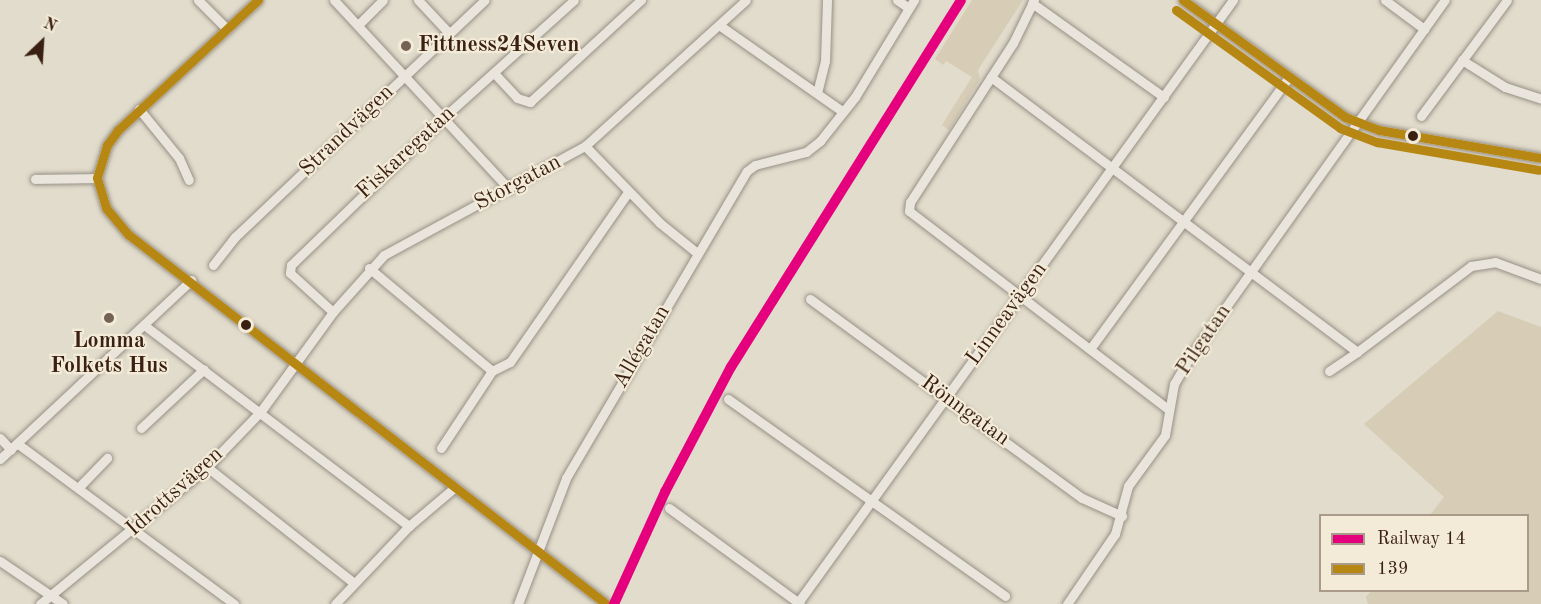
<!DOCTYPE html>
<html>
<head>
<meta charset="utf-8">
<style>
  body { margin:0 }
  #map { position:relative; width:1541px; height:604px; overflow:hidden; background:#e2dccc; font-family:"Old Standard TT",serif }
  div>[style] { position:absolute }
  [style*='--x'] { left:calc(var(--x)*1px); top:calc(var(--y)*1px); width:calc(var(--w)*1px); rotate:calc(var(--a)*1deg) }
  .green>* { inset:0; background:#d7ccb6 }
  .roads { filter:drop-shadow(0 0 2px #979086) drop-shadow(0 0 2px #979086) }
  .minor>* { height:9px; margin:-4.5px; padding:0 4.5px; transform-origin:4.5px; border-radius:4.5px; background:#e9e5dd }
  .bus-1>* { height:9px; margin:-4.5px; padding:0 4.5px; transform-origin:4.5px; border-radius:4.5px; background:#b78714 }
  .bus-2>* { height:9px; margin:-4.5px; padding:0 4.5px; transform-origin:4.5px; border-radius:4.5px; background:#b78714 }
  .rail-1>* { height:10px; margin:-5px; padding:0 5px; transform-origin:5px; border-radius:5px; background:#e5007d }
  .dots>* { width:16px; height:16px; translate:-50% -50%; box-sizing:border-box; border:3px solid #f3ebd7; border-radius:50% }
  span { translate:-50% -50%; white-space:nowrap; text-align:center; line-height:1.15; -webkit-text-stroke:4.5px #f3ebd7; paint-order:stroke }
  .poi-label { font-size:22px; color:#3a2013; font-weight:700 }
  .left { translate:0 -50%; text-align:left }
  .street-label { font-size:22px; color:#3a2013 }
  .legend { position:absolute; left:1319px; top:514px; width:210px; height:78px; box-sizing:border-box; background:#f3ebd7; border:2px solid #a99a89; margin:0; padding:8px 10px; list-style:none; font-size:18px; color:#3a2013 }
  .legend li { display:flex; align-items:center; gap:12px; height:30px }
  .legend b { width:30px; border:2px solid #a99a89 }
  .north { position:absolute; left:12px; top:12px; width:60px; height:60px; -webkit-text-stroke:4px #f3ebd7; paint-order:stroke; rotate:25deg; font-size:16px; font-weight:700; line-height:24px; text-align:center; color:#3a2013 }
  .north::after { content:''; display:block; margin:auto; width:21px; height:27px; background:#3a2013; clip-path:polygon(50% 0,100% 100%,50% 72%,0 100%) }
</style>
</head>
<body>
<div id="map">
  <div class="green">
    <div style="clip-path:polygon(972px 0,1023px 0,978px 70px,980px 79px,949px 130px,942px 125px,972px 77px,946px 61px,943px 65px,935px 59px)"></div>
    <div style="clip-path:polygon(1498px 311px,1541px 327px,1541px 604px,1368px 604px,1366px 597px,1371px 591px,1528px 590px,1528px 516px,1430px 515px,1444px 497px,1364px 424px)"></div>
  </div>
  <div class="roads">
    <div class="minor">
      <div style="--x:198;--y:0;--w:41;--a:45"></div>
      <div style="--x:258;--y:0;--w:191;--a:137.1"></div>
      <div style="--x:118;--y:130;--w:19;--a:126"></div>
      <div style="--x:107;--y:145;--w:34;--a:107"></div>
      <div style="--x:97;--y:178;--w:31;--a:73"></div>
      <div style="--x:106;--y:208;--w:35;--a:50"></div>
      <div style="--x:129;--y:235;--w:603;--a:37.72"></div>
      <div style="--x:334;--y:0;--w:258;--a:47.2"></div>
      <div style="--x:418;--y:0;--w:45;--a:46.8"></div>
      <div style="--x:897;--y:0;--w:14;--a:34"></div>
      <div style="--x:1034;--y:0;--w:48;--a:116"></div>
      <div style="--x:1013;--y:43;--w:189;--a:122.9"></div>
      <div style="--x:910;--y:202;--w:9;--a:96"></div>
      <div style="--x:909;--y:211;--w:326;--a:37.4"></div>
      <div style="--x:1183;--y:0;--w:200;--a:35.8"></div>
      <div style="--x:1345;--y:117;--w:36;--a:21"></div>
      <div style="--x:1379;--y:130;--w:164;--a:9.8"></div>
      <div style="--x:1385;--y:0;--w:49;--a:36.6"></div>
      <div style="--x:1032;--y:3;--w:162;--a:35.5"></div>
      <div style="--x:358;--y:25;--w:35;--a:-45"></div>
      <div style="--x:719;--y:25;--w:150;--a:35"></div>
      <div style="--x:1462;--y:60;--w:51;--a:32.1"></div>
      <div style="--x:1505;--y:87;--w:38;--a:18"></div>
      <div style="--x:494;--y:73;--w:34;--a:47"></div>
      <div style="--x:517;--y:98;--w:14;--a:17"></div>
      <div style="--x:530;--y:102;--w:151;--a:-42.6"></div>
      <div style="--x:991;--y:77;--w:458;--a:36.9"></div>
      <div style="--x:1357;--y:352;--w:143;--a:-37"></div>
      <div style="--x:1471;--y:266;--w:24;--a:-9"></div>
      <div style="--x:1495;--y:262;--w:49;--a:20.3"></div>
      <div style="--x:817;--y:93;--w:33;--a:-76"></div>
      <div style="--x:825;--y:61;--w:61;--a:-88.1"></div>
      <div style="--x:139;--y:109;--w:63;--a:50.8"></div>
      <div style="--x:179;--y:158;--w:24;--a:66"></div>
      <div style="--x:1421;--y:116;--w:144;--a:-53.4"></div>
      <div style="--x:585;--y:146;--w:107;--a:45.8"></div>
      <div style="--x:660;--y:223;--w:48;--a:39"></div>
      <div style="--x:35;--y:179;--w:62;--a:-0.9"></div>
      <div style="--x:213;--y:265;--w:36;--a:-52"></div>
      <div style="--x:235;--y:237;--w:344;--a:-43.5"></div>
      <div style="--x:369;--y:268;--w:160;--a:39.9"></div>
      <div style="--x:810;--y:299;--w:337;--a:36.2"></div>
      <div style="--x:1082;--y:498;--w:44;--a:24.2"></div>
      <div style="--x:333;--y:312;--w:58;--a:-137.8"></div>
      <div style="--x:290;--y:273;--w:8;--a:-83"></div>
      <div style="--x:291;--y:265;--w:211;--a:-44"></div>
      <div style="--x:443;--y:118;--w:176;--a:-42"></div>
      <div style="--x:144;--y:325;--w:333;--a:37.2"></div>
      <div style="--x:1090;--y:349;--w:337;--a:-53.8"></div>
      <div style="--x:1329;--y:371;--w:34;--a:-34"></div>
      <div style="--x:728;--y:399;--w:340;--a:35.4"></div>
      <div style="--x:141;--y:428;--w:86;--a:-43.1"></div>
      <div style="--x:0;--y:438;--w:16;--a:47"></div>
      <div style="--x:18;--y:444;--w:269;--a:36.5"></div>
      <div style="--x:441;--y:448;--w:92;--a:-56.5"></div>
      <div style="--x:492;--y:371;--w:20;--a:-27"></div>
      <div style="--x:510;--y:362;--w:207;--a:-55.2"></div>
      <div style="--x:0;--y:459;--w:262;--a:-43.1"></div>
      <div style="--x:207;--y:467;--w:187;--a:38.3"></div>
      <div style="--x:78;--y:488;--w:42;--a:-46"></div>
      <div style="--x:669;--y:508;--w:162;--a:36.2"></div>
      <div style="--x:0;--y:561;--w:76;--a:34.3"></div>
      <div style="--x:40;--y:604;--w:216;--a:-39.4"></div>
      <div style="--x:207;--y:467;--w:78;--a:-46"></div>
      <div style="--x:261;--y:411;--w:122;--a:-54"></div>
      <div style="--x:333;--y:312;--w:76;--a:-48.2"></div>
      <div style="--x:384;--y:255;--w:229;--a:-28.5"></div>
      <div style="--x:585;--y:146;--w:217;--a:-42.2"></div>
      <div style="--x:335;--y:604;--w:108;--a:-46.5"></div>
      <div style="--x:409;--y:526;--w:59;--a:-40.2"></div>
      <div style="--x:518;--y:604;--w:135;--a:-69.1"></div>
      <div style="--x:566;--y:478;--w:356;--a:-59.5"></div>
      <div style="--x:747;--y:171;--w:10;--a:-37"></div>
      <div style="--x:755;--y:165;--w:53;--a:-14.3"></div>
      <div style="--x:806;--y:152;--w:18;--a:-38"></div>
      <div style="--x:820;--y:141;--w:56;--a:-51.5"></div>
      <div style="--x:855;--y:97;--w:114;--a:-58.7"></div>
      <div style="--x:797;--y:604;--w:745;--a:-54.18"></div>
      <div style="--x:1067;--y:604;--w:85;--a:-55.6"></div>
      <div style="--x:1115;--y:534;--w:50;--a:-74.8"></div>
      <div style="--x:1128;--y:486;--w:63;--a:-54"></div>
      <div style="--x:1165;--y:435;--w:52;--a:-80"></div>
      <div style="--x:1174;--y:384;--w:28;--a:-60"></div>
      <div style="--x:1188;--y:360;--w:442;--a:-54.5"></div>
    </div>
  </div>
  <div class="bus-1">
    <div style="--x:258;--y:0;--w:191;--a:137.1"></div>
    <div style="--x:118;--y:130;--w:19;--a:126"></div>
    <div style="--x:107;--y:145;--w:34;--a:107"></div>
    <div style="--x:97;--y:178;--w:31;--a:73"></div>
    <div style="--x:106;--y:208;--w:35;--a:50"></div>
    <div style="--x:129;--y:235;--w:603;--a:37.72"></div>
    <div style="--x:1183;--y:0;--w:200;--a:35.8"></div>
    <div style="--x:1345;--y:117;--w:36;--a:21"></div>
    <div style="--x:1379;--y:130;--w:164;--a:9.8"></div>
  </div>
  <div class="bus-2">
    <div style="--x:1176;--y:10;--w:202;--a:35.7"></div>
    <div style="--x:1340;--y:128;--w:40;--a:21"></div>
    <div style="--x:1377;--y:142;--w:164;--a:9.8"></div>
  </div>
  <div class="rail-1">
    <div style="--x:614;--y:604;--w:123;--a:-65.5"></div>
    <div style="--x:665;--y:492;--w:141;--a:-62.2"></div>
    <div style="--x:731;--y:367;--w:433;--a:-57.9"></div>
  </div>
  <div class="dots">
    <div style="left:406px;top:46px;background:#756254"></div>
    <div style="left:1413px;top:136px;background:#3a2013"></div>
    <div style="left:109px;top:318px;background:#756254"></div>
    <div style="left:246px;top:325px;background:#3a2013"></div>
  </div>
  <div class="poi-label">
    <span class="left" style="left:418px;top:46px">Fittness24Seven</span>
    <span style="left:109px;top:354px">Lomma<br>Folkets Hus</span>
  </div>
  <div class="street-label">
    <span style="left:347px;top:131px;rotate:-44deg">Strandvägen</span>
    <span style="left:406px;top:153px;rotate:-43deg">Fiskaregatan</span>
    <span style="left:518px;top:183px;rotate:-28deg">Storgatan</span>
    <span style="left:1007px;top:314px;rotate:-54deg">Linneavägen</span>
    <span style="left:1204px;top:340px;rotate:-56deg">Pilgatan</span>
    <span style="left:642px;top:347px;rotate:-60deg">Allégatan</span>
    <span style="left:965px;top:411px;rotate:36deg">Rönngatan</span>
    <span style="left:175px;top:492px;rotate:-42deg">Idrottsvägen</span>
  </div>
  <ul class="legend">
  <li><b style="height:8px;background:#e5007d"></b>Railway 14</li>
  <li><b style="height:8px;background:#b78714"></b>139</li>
  </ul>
  <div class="north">N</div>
</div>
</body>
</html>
